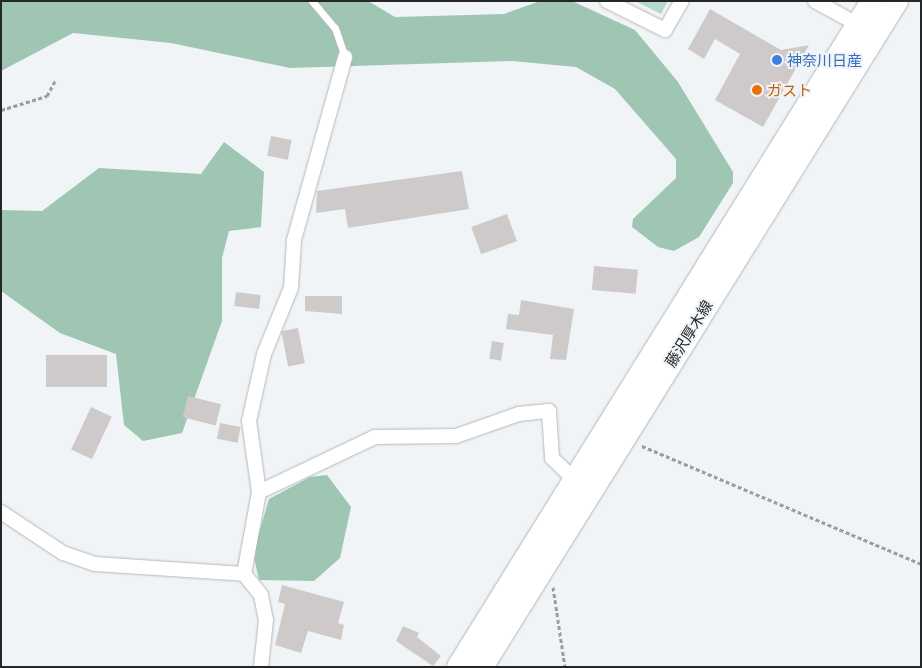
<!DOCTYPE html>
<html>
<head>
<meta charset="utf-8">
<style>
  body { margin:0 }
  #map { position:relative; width:922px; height:668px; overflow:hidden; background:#f1f4f7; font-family:Georgia,"Noto Sans JP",serif }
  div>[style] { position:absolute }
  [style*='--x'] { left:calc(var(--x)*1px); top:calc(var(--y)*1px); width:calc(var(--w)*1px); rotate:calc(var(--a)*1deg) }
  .green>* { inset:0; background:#b3dbc8 }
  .forest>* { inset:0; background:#9ec6b3 }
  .building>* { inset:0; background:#cecac9; transform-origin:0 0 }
  .path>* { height:3px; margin-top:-1.5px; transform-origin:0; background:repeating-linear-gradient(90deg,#9b9d9f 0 4px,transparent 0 6.5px) }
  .roads { filter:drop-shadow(0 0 1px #b4b7ba) drop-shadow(0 0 1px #b4b7ba) }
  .lane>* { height:7px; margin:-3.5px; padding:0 3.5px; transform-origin:3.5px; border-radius:3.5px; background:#fff }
  .street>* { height:14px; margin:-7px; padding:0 7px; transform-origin:7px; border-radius:7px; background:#fff }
  .primary>* { height:22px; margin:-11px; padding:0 11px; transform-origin:11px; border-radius:11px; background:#fff }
  .dots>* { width:14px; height:14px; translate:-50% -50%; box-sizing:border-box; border:2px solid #f1f4f7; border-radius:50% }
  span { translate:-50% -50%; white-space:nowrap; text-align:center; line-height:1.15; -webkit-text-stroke:4px #f1f4f7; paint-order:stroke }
  .shop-label { font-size:15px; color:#366cbe }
  .left { translate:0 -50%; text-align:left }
  .food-label { font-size:15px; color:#c56008 }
  .street-label { font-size:15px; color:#252627 }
  .frame { position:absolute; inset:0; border:2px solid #252627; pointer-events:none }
</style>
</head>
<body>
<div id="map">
  <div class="green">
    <div style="clip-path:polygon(635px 1px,668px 1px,661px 14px)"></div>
  </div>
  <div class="forest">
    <div style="clip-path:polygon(1px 1px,368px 1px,395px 17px,504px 14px,540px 1px,572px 1px,635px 30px,678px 82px,733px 172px,733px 183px,699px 237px,674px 251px,658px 247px,632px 227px,633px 219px,676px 178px,676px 159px,615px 89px,576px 67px,512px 61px,290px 68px,171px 43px,73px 33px,1px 71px)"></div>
    <div style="clip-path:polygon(224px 142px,264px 172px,261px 227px,229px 231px,222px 258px,222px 321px,182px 433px,143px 441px,124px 425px,116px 354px,60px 333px,1px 291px,1px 210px,42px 211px,99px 168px,201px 174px)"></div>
    <div style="clip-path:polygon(327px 475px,351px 507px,340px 558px,314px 581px,259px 580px,253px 553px,269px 499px,310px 477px)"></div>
  </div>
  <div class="building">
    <div style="clip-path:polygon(710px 9px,781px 50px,809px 45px,763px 127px,715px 100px,740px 54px,715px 39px,704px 59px,688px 49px)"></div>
    <div style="left:271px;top:136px;width:21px;height:20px;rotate:11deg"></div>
    <div style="clip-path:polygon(462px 171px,469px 209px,348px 228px,345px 209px,316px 213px,317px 191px)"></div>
    <div style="left:507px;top:214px;width:29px;height:38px;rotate:70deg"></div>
    <div style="left:594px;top:266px;width:44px;height:24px;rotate:5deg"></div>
    <div style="left:236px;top:292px;width:25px;height:14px;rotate:7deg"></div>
    <div style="clip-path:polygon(305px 296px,342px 296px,342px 314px,305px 311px)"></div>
    <div style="clip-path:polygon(521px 300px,574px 309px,566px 360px,550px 359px,553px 335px,506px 329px,508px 314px,519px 315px)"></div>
    <div style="left:298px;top:328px;width:36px;height:17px;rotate:79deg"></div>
    <div style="left:492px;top:341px;width:12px;height:18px;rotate:9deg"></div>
    <div style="left:46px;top:355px;width:61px;height:32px"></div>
    <div style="left:188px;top:396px;width:34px;height:22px;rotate:14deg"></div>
    <div style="left:91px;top:407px;width:23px;height:47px;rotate:25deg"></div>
    <div style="left:220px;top:423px;width:21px;height:16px;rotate:11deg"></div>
    <div style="clip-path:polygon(282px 585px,344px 602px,338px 623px,344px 625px,341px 640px,308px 631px,301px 653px,275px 645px,285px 604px,278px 602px)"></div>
    <div style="clip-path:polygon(403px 626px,419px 633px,417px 637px,441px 656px,433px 666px,396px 641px)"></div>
  </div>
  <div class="path">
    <div style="--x:1;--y:110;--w:48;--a:-16.9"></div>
    <div style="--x:47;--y:96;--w:17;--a:-62"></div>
    <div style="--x:642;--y:446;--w:303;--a:22.9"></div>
    <div style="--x:553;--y:587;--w:81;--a:81.5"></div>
  </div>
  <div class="roads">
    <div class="lane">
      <div style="--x:312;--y:1;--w:35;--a:50"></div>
      <div style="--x:335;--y:28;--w:31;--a:71"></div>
    </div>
    <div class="street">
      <div style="--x:607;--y:1;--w:65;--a:26.6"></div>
      <div style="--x:665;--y:30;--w:34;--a:-60"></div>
      <div style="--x:815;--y:1;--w:48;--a:28.7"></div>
      <div style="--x:259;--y:492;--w:128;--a:-25.4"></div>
      <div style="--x:375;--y:437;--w:81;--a:-0.7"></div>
      <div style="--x:456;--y:436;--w:67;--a:-19.2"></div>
      <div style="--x:519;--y:414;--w:30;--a:-6"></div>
      <div style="--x:549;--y:411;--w:47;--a:86.3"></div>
      <div style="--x:552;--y:458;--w:32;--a:44"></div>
      <div style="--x:1;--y:512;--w:74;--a:33.5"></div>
      <div style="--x:63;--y:553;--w:34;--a:19"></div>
      <div style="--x:95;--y:564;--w:149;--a:3.8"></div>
      <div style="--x:244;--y:574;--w:27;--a:51"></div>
      <div style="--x:261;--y:595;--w:25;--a:79"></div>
      <div style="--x:266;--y:620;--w:47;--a:96.1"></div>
      <div style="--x:244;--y:574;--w:83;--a:-79.6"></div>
      <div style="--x:259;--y:492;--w:72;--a:-98"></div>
      <div style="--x:249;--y:421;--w:69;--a:-77.4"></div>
      <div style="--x:264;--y:354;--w:71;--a:-67.8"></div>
      <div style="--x:291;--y:288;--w:48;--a:-86.4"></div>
      <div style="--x:294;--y:240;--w:190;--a:-74.4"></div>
    </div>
    <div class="primary">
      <div style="--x:458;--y:667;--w:784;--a:-58.13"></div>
      <div style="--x:482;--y:667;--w:785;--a:-58.07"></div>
    </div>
  </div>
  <div class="dots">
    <div style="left:777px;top:60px;background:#3f7fe0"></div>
    <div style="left:757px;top:90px;background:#e8710a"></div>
  </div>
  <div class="shop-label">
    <span class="left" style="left:787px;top:60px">神奈川日産</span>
  </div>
  <div class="food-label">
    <span class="left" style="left:767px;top:90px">ガスト</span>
  </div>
  <div class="street-label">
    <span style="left:688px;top:333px;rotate:-58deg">藤沢厚木線</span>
  </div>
  <div class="frame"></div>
</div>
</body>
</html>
